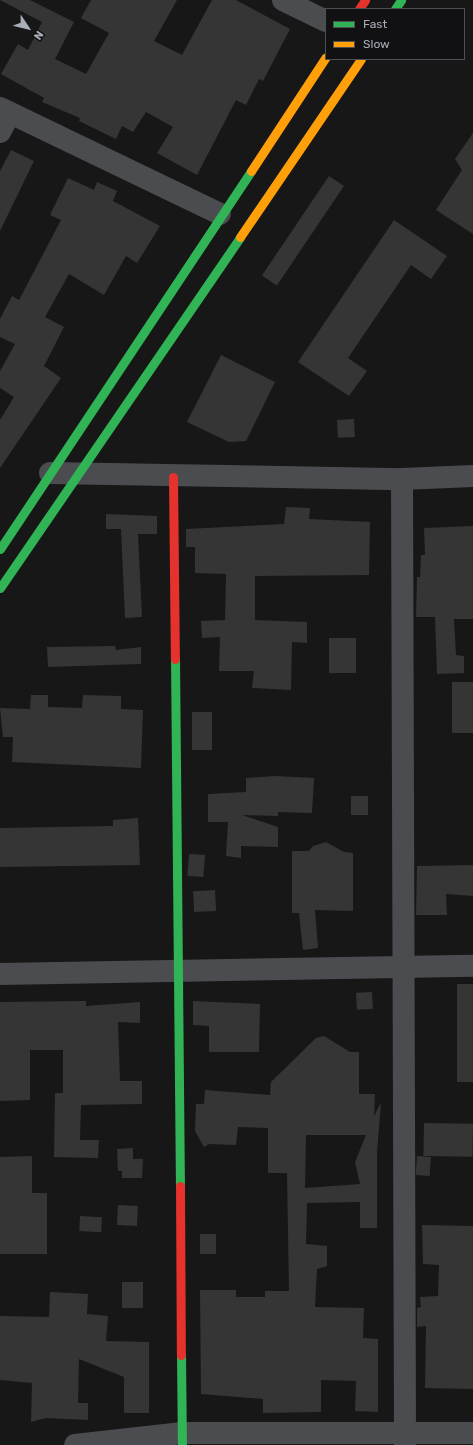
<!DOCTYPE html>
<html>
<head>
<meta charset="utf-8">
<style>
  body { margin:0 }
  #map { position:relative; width:473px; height:1445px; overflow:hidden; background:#171717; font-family:Rubik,sans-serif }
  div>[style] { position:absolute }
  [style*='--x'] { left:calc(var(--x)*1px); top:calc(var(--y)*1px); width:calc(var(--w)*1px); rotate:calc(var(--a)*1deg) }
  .building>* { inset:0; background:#353536; transform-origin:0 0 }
  .street>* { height:22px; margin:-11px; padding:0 11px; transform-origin:11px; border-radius:11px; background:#4b4c50 }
  .fast>* { height:9px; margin:-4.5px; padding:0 4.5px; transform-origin:4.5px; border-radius:4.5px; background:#30b455 }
  .slow>* { height:9px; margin:-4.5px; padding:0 4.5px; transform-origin:4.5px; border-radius:4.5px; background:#ff9f0a }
  .jam>* { height:9px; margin:-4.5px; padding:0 4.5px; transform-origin:4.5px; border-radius:4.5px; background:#e5322d }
  span { translate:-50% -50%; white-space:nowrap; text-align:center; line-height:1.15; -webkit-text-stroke:3px #111113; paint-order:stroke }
  .legend { position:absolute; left:325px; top:8px; width:140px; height:52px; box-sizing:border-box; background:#111113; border:1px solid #4d4f55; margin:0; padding:5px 7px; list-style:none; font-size:12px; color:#a8adb8 }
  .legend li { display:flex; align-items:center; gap:8px; height:20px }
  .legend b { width:20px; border:1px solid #4d4f55 }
  .north { position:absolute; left:8px; top:8px; width:40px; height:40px; -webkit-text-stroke:3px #111113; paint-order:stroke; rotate:125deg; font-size:11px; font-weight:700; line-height:16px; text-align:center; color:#a8adb8 }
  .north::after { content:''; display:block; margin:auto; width:14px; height:18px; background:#a8adb8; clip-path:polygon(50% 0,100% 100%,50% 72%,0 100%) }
</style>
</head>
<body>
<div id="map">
  <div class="building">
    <div style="clip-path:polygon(0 0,30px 0,74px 22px,55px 59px,86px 74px,109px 33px,81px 18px,91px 0,177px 0,154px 41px,182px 55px,212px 0,236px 0,290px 29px,263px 81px,259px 79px,246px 105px,236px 100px,197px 175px,157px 153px,173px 127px,146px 112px,133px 132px,122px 126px,116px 139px,79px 121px,80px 118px,42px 102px,44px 98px,1px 74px,18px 44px,28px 50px,42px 22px)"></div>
    <div style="clip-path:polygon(473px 133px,473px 234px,436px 210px,462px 170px,455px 159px)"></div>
    <div style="clip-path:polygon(11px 150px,34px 161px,0 231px,0 171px)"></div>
    <div style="left:329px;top:176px;width:18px;height:120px;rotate:34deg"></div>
    <div style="clip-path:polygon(68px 178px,94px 190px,97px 182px,117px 191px,113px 201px,160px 226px,137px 263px,126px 256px,104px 295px,69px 274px,45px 317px,64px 327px,44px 366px,61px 378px,0 468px,0 420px,14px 397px,0 388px,0 371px,15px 344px,0 337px,0 319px,12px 296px,19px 300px,61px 220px,50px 215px)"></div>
    <div style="clip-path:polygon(394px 220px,447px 256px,431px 279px,411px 265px,348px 358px,367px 371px,349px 396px,298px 362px)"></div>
    <div style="clip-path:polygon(221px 355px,275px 382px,246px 441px,229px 442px,187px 422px)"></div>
    <div style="left:354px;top:419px;width:18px;height:17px;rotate:87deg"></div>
    <div style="clip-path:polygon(286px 507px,310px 508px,309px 519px,370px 522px,369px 575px,255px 576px,255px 620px,307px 622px,307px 643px,292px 642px,291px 690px,252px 688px,254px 671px,219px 671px,220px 637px,202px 638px,201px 621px,225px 620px,226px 574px,195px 573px,195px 547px,186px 547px,186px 529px,284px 524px)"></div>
    <div style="clip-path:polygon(106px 514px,157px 516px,157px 534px,138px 534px,142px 617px,125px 618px,121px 529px,106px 529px)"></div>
    <div style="clip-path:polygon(473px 526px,473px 619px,454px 619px,456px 655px,464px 656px,464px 673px,437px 674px,435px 617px,416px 617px,417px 577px,420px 577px,421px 555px,425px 555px,424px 528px)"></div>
    <div style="left:356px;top:638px;width:35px;height:27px;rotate:90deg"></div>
    <div style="clip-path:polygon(115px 646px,116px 650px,141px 647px,141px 664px,48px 667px,47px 647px)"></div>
    <div style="left:473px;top:682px;width:51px;height:21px;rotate:90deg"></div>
    <div style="clip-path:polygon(31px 695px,48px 695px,48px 707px,82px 708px,83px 695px,121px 696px,121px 709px,143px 710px,141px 768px,12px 762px,13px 737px,3px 737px,0 708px,30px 709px)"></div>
    <div style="left:192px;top:712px;width:20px;height:38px"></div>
    <div style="clip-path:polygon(275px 776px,314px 778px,312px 813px,278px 812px,278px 816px,242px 815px,278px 827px,278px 847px,241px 846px,241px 858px,226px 856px,228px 822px,208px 822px,208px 794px,246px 792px,246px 778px)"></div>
    <div style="left:351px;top:796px;width:17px;height:19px"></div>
    <div style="clip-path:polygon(138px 818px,140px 865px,0 867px,0 828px,113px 826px,113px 820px)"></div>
    <div style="clip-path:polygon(326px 842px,344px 852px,353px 853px,353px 911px,315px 910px,318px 948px,303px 950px,299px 913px,292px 913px,292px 851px,309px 851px,313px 846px)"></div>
    <div style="left:189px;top:854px;width:16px;height:22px;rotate:4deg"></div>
    <div style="clip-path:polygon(473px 865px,473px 896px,446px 894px,447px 915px,416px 915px,417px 866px)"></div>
    <div style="left:215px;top:890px;width:21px;height:22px;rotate:87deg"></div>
    <div style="left:457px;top:984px;width:16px;height:98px"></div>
    <div style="left:372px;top:992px;width:17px;height:16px;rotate:87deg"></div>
    <div style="clip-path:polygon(86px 1001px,86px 1006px,140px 1002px,140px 1023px,118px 1022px,120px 1081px,142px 1081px,142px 1104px,81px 1105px,80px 1140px,99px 1140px,98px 1158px,54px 1157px,55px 1093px,63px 1093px,63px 1050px,30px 1050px,30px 1100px,0 1101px,0 1002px)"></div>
    <div style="clip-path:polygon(193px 1001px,260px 1004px,259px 1052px,209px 1052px,209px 1026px,193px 1025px)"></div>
    <div style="clip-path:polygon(evenodd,324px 1036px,350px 1052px,359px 1052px,359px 1094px,375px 1094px,374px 1116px,381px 1103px,377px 1152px,377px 1228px,360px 1228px,360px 1202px,307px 1203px,306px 1244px,327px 1246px,327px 1266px,317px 1269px,315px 1307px,364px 1308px,363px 1338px,378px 1339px,378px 1412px,355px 1411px,356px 1381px,321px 1380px,321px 1412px,263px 1413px,263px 1399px,201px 1394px,200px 1290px,236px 1290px,236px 1297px,265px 1297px,265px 1291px,289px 1291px,287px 1173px,268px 1173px,268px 1128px,238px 1127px,236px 1145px,209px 1144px,204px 1147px,195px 1131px,196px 1104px,204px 1104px,205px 1090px,270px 1095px,271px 1082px,316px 1038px,324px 1036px,306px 1135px,366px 1135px,355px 1162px,360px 1184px,305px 1188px,306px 1135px)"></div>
    <div style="left:424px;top:1123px;width:49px;height:33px;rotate:1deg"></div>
    <div style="clip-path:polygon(133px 1148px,133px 1159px,143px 1159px,142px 1178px,122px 1178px,122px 1171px,118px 1171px,117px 1149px)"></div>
    <div style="clip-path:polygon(32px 1156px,32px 1193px,47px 1193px,47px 1254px,0 1254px,0 1157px)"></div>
    <div style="left:417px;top:1156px;width:14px;height:19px;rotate:4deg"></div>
    <div style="left:118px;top:1205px;width:20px;height:20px;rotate:3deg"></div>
    <div style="left:80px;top:1216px;width:22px;height:15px;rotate:3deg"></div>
    <div style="clip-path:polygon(422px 1225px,473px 1226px,473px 1389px,425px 1388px,426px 1326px,417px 1327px,417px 1308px,421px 1307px,420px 1297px,438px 1296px,439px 1265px,423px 1264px)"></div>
    <div style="left:200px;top:1234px;width:16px;height:20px"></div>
    <div style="left:122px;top:1282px;width:21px;height:26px"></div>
    <div style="clip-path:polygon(50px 1292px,88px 1294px,87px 1314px,108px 1316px,106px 1341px,149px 1342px,149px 1413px,124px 1413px,124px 1377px,79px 1359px,78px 1403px,88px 1403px,88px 1420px,46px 1418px,31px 1422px,32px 1383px,0 1380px,0 1316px,49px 1317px)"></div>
  </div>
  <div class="street">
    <div style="--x:283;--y:0;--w:48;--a:26"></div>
    <div style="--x:0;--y:108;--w:244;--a:25.7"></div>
    <div style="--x:0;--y:132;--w:21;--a:-62"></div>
    <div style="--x:50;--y:473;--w:352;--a:1"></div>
    <div style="--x:402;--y:479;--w:71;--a:-2.4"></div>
    <div style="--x:402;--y:479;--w:966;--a:89.82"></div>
    <div style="--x:0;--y:974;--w:473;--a:-1"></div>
    <div style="--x:75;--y:1445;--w:108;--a:-6.4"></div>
    <div style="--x:182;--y:1433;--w:291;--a:0"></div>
  </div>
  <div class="fast">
    <div style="--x:395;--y:9;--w:11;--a:-56"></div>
    <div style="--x:0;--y:549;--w:454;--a:-56.4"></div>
    <div style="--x:0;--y:588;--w:425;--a:-55.6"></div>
    <div style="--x:175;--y:659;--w:527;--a:89.46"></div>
    <div style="--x:181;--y:1355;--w:90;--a:89.4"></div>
  </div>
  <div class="slow">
    <div style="--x:251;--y:171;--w:136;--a:-56.7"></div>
    <div style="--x:240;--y:237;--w:215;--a:-55.8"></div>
  </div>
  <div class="jam">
    <div style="--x:359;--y:9;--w:11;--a:-56"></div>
    <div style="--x:173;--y:477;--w:182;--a:89.4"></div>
    <div style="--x:180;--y:1186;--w:169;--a:89.7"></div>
  </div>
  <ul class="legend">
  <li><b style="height:5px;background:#30b455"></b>Fast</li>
  <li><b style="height:5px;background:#ff9f0a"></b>Slow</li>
  </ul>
  <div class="north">N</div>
</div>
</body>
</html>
